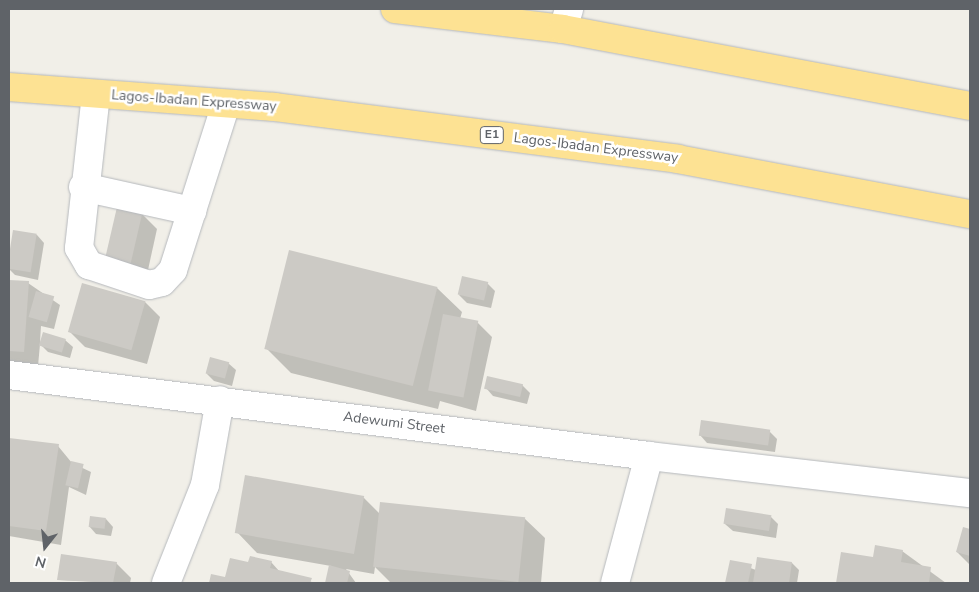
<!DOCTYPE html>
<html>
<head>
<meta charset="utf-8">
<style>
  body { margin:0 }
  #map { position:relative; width:979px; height:592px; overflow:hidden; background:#f1efe8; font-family:"Nunito Sans",sans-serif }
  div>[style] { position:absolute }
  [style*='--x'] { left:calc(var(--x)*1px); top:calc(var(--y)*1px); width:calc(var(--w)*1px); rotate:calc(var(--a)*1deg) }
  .shadow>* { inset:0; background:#0003 }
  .building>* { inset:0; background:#cccac5; transform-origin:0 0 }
  .roads { filter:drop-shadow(0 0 1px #b5b8bc) drop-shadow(0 0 1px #b5b8bc) }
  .minor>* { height:28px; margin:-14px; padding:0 14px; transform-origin:14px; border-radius:14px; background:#fff }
  .highway>* { height:28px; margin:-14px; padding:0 14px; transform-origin:14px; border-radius:14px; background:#fde293 }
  span { translate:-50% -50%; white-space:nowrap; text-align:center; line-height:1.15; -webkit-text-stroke:5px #fff; paint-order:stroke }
  .shield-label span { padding:1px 4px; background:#fff; border:1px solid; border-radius:4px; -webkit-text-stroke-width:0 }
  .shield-label { font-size:12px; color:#5f6368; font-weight:700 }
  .street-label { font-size:14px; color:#5f6368 }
  .frame { position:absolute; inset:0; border:10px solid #5f6368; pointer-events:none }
  .north { position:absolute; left:20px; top:522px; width:50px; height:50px; -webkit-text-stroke:4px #fff; paint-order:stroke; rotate:196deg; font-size:14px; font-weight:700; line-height:20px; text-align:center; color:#5f6368 }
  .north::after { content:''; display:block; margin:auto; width:18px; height:22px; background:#5f6368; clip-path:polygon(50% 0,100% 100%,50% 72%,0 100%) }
</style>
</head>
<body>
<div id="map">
  <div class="shadow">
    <div style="clip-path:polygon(118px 209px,142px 214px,157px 229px,146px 279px,122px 275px)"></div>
    <div style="clip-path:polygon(14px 231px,37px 235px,44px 243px,38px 280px,15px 275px,9px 269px)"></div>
    <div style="clip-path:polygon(9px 281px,28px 283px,60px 305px,54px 329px,41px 326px,40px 342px,65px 340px,73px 347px,70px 358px,48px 352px,40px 344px,38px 366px,9px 364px)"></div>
    <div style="clip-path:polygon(487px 283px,495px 291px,491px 308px,467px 303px,459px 295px)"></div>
    <div style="clip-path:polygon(437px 288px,462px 312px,460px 319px,477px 322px,492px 337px,476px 411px,440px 401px,438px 409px,291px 373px,266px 348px)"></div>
    <div style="clip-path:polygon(145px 302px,160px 317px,147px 364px,85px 347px,70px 332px)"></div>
    <div style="clip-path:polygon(228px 363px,236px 370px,232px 386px,214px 381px,207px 374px)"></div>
    <div style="clip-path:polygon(522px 385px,530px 393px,527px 404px,493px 396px,486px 388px)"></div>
    <div style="clip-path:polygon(769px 431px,777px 439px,775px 452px,707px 443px,700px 435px)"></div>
    <div style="clip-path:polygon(9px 439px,58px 446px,72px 463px,91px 472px,86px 495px,69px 487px,61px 545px,9px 536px)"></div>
    <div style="clip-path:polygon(247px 476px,364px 498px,380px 514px,524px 518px,545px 538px,541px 583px,386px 583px,391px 583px,375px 567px,374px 574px,346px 569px,356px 583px,326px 583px,331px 566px,257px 553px,237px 532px)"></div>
    <div style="clip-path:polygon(770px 516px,778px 524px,776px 538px,733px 531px,725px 524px)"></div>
    <div style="clip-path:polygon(106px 519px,113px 527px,111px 536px,96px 534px,89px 526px)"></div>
    <div style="clip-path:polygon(964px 529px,970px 531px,970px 565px,957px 552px)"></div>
    <div style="clip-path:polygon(902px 551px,946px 583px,837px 583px,842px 553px,874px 558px)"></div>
    <div style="clip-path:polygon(731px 561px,756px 570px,792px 563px,799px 570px,797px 583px,726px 583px)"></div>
    <div style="clip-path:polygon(271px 562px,280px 572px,315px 583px,210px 583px,212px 576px,226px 579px,249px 564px)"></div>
    <div style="clip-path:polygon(116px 563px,131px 578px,130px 583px,59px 580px)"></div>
  </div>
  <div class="building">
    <div style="left:117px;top:207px;width:26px;height:54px;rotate:13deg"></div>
    <div style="left:13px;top:230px;width:24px;height:39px;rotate:9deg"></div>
    <div style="left:289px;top:250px;width:153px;height:102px;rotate:14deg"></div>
    <div style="left:462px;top:276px;width:27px;height:19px;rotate:13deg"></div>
    <div style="clip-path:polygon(9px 280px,29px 281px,24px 352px,9px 351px)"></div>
    <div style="left:82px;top:283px;width:66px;height:51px;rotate:16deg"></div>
    <div style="left:36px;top:291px;width:19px;height:27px;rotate:16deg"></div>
    <div style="left:443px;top:314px;width:36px;height:78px;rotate:11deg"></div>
    <div style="left:43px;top:332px;width:24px;height:14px;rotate:17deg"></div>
    <div style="left:210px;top:357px;width:20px;height:17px;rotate:15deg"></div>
    <div style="left:487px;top:376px;width:37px;height:13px;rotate:13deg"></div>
    <div style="left:701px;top:420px;width:70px;height:16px;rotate:8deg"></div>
    <div style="clip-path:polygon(9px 438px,59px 444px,46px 531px,9px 526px)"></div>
    <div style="left:71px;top:461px;width:13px;height:25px;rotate:13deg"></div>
    <div style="left:245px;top:475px;width:121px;height:59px;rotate:10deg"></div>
    <div style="left:380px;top:502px;width:146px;height:65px;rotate:6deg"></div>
    <div style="left:726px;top:508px;width:46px;height:16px;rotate:9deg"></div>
    <div style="left:90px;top:516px;width:16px;height:11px;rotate:7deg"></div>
    <div style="clip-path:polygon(963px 527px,970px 529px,970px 556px,956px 552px)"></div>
    <div style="clip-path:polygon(875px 545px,903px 550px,901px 562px,931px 567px,929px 583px,836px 583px,841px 552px,873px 557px)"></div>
    <div style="clip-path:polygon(61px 554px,117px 562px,113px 583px,57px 580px)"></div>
    <div style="clip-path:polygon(250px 556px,272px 561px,270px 568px,312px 578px,310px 583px,209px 583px,211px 574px,225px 577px,230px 558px,248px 562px)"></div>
    <div style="clip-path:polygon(757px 557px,792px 562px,789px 583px,753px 583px)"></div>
    <div style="clip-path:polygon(730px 560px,752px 564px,748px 583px,725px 583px)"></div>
    <div style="clip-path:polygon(329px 565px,350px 571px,347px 583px,325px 583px)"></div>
  </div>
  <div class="roads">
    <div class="minor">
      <div style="--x:563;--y:29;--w:21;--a:-73"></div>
      <div style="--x:96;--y:94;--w:155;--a:96.3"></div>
      <div style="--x:79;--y:248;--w:20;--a:60"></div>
      <div style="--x:89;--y:265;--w:63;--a:18.4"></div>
      <div style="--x:149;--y:285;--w:13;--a:-13"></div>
      <div style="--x:162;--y:282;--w:16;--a:-47"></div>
      <div style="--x:173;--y:270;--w:174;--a:-72.3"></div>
      <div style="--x:83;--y:187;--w:112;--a:12.4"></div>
      <div style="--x:9;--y:375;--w:645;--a:7.21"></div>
      <div style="--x:649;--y:456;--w:131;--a:105"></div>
      <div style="--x:649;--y:456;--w:323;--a:6.6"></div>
      <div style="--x:166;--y:583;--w:105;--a:-68.3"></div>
      <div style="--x:205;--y:485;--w:86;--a:-80"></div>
    </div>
    <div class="highway">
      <div style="--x:395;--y:9;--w:169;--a:6.8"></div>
      <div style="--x:563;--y:29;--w:414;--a:10.7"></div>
      <div style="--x:9;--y:87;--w:266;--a:4.3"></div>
      <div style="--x:274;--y:107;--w:407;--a:7.3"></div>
      <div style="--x:678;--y:159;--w:297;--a:10.7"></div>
    </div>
  </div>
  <div class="shield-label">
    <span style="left:492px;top:135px">E1</span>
  </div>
  <div class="street-label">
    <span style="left:194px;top:101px;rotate:4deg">Lagos-Ibadan Expressway</span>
    <span style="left:596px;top:148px;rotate:7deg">Lagos-Ibadan Expressway</span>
    <span style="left:394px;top:423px;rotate:7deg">Adewumi Street</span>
  </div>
  <div class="frame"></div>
  <div class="north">N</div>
</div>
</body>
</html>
